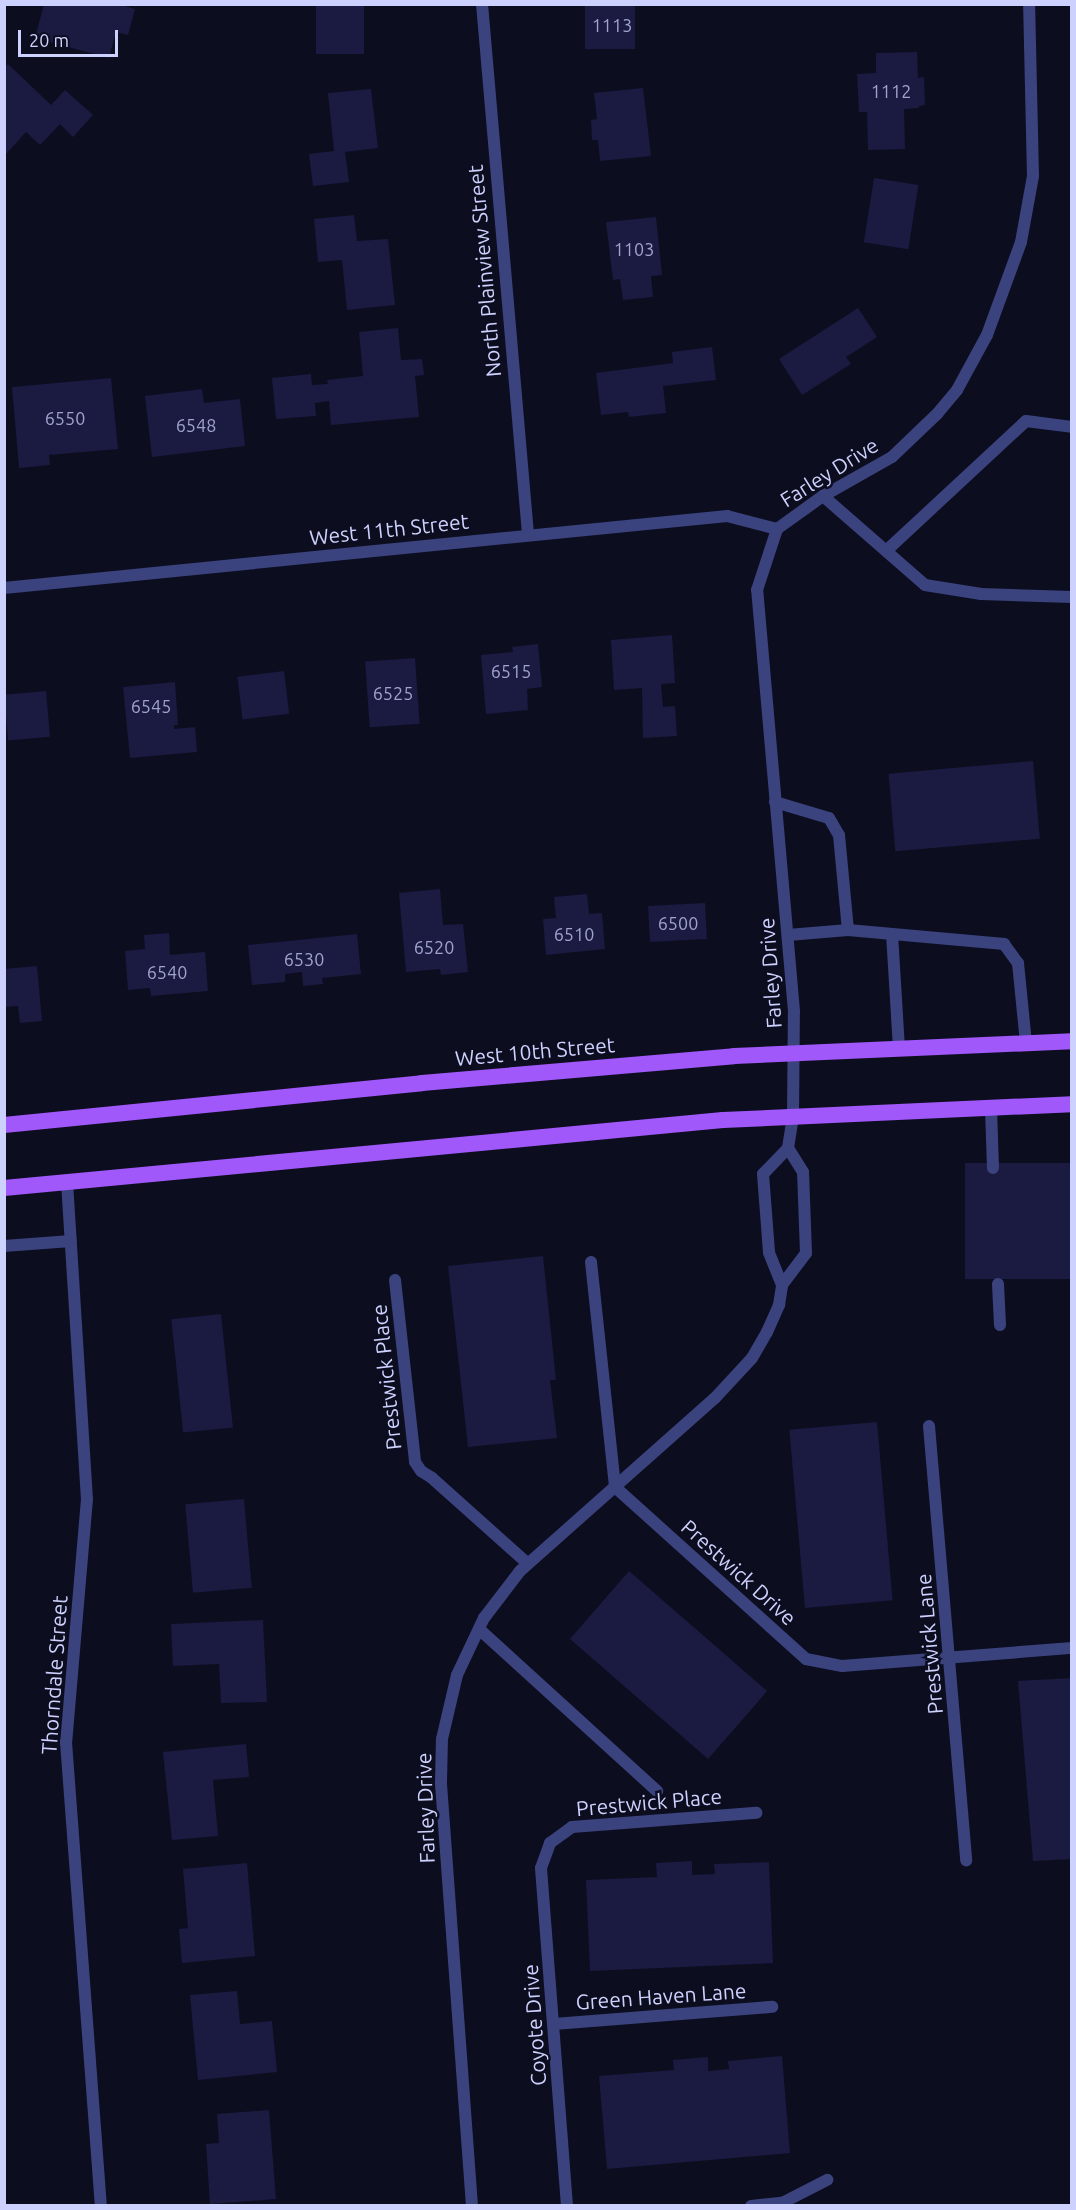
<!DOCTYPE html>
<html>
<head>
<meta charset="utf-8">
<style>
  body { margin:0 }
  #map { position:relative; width:1076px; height:2210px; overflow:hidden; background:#0d0d20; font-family:Ubuntu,sans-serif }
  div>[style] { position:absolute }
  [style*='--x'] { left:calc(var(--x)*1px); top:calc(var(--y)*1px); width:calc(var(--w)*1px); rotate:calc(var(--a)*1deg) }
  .building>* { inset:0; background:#1b1a40; transform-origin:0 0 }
  .service>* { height:12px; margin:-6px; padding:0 6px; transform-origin:6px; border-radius:6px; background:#3a437d }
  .minor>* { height:12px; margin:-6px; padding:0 6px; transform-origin:6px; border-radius:6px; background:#3a437d }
  .primary>* { height:16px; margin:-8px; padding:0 8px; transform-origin:8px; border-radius:8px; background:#a058fa }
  span { translate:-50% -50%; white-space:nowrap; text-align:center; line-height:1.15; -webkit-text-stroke:5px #0d0d20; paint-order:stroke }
  .number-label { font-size:18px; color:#a0a3ce }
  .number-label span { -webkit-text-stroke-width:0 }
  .street-label { font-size:21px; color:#cdd1fd }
  .frame { position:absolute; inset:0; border:6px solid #cdd1fd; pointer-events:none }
  .scale { position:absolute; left:18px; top:30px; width:100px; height:27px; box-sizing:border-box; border:3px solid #cdd1fd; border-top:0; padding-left:8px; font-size:18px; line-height:21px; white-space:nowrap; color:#cdd1fd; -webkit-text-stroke:4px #0d0d20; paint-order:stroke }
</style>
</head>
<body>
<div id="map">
  <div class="building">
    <div style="clip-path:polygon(44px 4px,118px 4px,135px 9px,128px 35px,116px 32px,109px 58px,35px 38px)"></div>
    <div style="left:316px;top:4px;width:48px;height:50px"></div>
    <div style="left:585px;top:4px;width:50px;height:45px"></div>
    <div style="clip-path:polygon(917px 52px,918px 78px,924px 77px,925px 105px,919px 106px,919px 108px,904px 109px,905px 149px,868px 150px,867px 112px,859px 112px,857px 74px,876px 73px,876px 53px)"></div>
    <div style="clip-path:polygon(8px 64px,51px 105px,65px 90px,93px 115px,73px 137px,60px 124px,40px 145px,26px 132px,6px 154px,4px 68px)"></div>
    <div style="clip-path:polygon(643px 88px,651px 156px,600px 161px,598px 140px,592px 140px,591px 120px,597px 119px,594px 93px)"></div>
    <div style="clip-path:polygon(371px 89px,378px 148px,345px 152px,349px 182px,313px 186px,309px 154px,334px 151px,328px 93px)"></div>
    <div style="left:874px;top:178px;width:45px;height:65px;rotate:9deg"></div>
    <div style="clip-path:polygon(354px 215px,357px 241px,388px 239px,395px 305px,347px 310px,342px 260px,318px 262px,314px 219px)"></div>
    <div style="clip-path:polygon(656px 217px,662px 275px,651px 276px,653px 297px,623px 300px,620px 279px,613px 280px,606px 222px)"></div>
    <div style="clip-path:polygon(858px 308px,877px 337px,846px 357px,851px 364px,802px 395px,779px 359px)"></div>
    <div style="clip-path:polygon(398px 328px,401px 360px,422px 359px,424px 375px,415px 376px,419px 417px,331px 425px,329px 401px,315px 403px,316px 416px,276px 419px,272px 378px,311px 374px,312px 385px,328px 384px,327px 380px,363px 376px,359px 332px)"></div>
    <div style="clip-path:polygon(712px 347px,716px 380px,663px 386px,666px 413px,629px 417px,628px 412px,601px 415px,596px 373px,673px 363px,672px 352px)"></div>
    <div style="clip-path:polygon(111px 378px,118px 449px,49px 455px,50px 465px,19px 468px,12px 387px)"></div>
    <div style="clip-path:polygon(202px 389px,204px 403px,240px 399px,245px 446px,152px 457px,145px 396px)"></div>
    <div style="clip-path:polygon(672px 635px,675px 683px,661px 684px,663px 707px,675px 706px,677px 736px,643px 738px,642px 688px,614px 690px,611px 640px)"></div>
    <div style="clip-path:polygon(538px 644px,542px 687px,527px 689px,528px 710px,486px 714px,481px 655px,513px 652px,512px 647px)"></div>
    <div style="left:415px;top:658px;width:66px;height:50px;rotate:86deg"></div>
    <div style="left:284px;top:671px;width:43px;height:47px;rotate:83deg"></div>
    <div style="clip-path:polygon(175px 682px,178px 725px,174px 725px,174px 729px,195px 727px,197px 752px,130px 758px,123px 687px)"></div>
    <div style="left:46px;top:691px;width:46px;height:42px;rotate:85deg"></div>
    <div style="left:1033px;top:761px;width:78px;height:145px;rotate:85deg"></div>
    <div style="clip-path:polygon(440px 889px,443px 925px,463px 924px,468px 972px,441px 975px,440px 969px,406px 972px,399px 893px)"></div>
    <div style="clip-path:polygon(587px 894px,589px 914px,602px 913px,605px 949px,546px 955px,543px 919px,556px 918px,554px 897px)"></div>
    <div style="left:705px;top:903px;width:36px;height:57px;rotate:87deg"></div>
    <div style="clip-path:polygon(169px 933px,170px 955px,205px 952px,208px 991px,151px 996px,150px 988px,128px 990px,125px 951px,145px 949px,144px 935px)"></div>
    <div style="clip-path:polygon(357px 934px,361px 974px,322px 978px,323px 984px,303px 986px,302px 972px,285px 974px,285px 982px,252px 985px,248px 945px)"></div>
    <div style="clip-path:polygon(37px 966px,42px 1021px,20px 1023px,18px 1006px,4px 1007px,4px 969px)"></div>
    <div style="left:1072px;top:1163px;width:116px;height:107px;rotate:90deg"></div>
    <div style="clip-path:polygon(543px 1256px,556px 1380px,550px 1380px,557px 1438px,468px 1447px,448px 1266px)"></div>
    <div style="left:221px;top:1314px;width:114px;height:50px;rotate:84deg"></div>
    <div style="left:877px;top:1422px;width:179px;height:88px;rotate:85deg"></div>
    <div style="left:244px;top:1499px;width:89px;height:59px;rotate:85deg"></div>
    <div style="left:629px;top:1571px;width:183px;height:90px;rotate:41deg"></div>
    <div style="clip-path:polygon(263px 1620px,267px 1702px,221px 1703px,219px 1664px,173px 1666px,171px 1624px)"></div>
    <div style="clip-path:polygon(1072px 1678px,1072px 1859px,1033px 1861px,1018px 1681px)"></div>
    <div style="clip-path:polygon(246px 1744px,249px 1777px,213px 1780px,218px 1836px,172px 1840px,163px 1752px)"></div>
    <div style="clip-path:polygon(692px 1861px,692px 1875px,715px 1874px,714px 1864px,769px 1862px,773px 1963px,590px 1971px,586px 1880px,657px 1877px,656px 1863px)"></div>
    <div style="clip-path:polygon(247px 1863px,255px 1956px,182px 1963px,179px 1929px,188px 1928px,183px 1869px)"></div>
    <div style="clip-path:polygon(237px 1991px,240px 2024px,272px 2021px,277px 2072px,198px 2080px,190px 1995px)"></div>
    <div style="clip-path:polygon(782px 2056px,790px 2153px,607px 2169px,599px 2076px,674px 2070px,673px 2060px,708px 2057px,708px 2071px,729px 2069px,728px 2061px)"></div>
    <div style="clip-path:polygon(269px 2110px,276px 2199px,210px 2204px,206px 2144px,219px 2143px,217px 2114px)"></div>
  </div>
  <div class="service">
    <div style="--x:823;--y:496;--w:135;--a:41.1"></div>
    <div style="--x:925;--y:585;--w:57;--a:9.1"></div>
    <div style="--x:981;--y:594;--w:91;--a:1.9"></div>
    <div style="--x:886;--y:551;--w:191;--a:-42.9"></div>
    <div style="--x:1026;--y:421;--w:46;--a:7.4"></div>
    <div style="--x:775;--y:802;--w:56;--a:16.5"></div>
    <div style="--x:829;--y:818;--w:20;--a:60"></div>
    <div style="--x:839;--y:835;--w:95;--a:84.6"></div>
    <div style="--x:848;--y:930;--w:60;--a:175.2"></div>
    <div style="--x:848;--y:930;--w:157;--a:5.1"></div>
    <div style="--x:1004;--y:944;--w:24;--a:54"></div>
    <div style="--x:1018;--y:963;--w:80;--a:84.3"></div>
    <div style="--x:892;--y:934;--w:114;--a:86.5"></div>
    <div style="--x:991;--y:1108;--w:60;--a:88.1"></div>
    <div style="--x:998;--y:1284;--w:41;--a:87.2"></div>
  </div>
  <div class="minor">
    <div style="--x:482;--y:4;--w:532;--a:85.04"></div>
    <div style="--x:4;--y:588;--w:727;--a:-5.69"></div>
    <div style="--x:727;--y:516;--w:52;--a:14.6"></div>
    <div style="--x:67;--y:1182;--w:318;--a:86.4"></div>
    <div style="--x:87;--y:1499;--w:244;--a:94.9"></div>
    <div style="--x:66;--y:1742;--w:465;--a:85.7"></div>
    <div style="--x:4;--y:1246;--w:67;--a:-4.3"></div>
    <div style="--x:591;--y:1262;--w:226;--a:83.9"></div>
    <div style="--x:615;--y:1487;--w:257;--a:42"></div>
    <div style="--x:806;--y:1659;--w:37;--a:11"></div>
    <div style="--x:842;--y:1666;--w:231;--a:-4.5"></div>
    <div style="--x:395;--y:1280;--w:183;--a:83.7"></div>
    <div style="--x:415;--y:1462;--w:11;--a:56"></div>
    <div style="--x:421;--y:1471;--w:13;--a:32"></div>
    <div style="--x:432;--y:1478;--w:127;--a:41.8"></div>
    <div style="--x:782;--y:1285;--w:35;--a:-112"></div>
    <div style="--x:769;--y:1252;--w:78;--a:-94.4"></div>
    <div style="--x:763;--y:1174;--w:36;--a:-46"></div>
    <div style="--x:788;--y:1148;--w:31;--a:-81"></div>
    <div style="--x:793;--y:1117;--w:106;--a:-89.5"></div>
    <div style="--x:794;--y:1011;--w:423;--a:-95"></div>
    <div style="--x:757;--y:590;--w:64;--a:-71.8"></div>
    <div style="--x:777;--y:529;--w:57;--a:-35.7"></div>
    <div style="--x:823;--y:496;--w:79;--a:-29.5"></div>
    <div style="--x:892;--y:457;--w:62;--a:-43.7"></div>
    <div style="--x:937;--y:414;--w:31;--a:-50"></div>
    <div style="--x:957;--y:390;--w:63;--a:-61.4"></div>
    <div style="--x:987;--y:335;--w:99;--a:-69.9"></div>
    <div style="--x:1021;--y:242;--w:67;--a:-79.7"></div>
    <div style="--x:1033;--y:176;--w:172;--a:-91.3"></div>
    <div style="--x:929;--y:1426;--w:436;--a:85.1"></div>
    <div style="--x:479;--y:1629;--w:241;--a:42.3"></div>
    <div style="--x:554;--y:2024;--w:219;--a:-4.5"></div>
    <div style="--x:472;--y:2206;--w:425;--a:-94.2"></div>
    <div style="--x:441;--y:1782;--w:43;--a:-88.7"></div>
    <div style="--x:442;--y:1739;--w:66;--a:-76.8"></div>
    <div style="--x:457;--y:1675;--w:63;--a:-64.7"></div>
    <div style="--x:484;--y:1618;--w:59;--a:-52.5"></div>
    <div style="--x:520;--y:1571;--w:261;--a:-41.6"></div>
    <div style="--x:715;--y:1398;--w:54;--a:-47.2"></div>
    <div style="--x:752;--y:1358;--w:30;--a:-60"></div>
    <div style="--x:767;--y:1332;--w:30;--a:-66"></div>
    <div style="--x:779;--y:1305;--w:20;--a:-81"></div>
    <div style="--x:782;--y:1285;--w:40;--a:-53"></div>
    <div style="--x:806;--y:1253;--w:81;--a:-92.1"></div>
    <div style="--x:803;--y:1172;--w:28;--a:-122"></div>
    <div style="--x:567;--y:2206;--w:339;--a:-94.4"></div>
    <div style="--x:541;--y:1868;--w:27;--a:-70"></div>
    <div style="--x:550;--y:1843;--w:27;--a:-36"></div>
    <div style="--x:572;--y:1827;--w:185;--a:-4.4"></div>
    <div style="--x:751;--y:2206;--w:31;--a:-6"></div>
    <div style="--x:782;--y:2203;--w:51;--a:-27.1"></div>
  </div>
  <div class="primary">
    <div style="--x:4;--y:1125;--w:420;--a:-5.7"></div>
    <div style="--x:422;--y:1083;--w:313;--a:-4.9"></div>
    <div style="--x:734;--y:1056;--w:338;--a:-2.5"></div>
    <div style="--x:4;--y:1188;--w:722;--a:-5.4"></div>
    <div style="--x:723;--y:1120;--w:349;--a:-2.6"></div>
  </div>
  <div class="number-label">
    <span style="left:612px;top:25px">1113</span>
    <span style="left:891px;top:91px">1112</span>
    <span style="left:634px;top:249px">1103</span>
    <span style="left:65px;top:418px">6550</span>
    <span style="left:196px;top:425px">6548</span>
    <span style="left:511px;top:671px">6515</span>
    <span style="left:393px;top:693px">6525</span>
    <span style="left:151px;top:706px">6545</span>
    <span style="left:678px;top:923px">6500</span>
    <span style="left:574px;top:934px">6510</span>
    <span style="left:434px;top:947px">6520</span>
    <span style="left:304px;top:959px">6530</span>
    <span style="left:167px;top:972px">6540</span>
  </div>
  <div class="street-label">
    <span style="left:484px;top:271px;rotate:-95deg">North Plainview Street</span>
    <span style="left:829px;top:472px;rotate:-32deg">Farley Drive</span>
    <span style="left:389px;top:529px;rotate:-6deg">West 11th Street</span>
    <span style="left:770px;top:973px;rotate:-94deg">Farley Drive</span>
    <span style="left:535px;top:1051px;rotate:-5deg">West 10th Street</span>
    <span style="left:386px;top:1377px;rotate:-96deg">Prestwick Place</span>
    <span style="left:739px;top:1572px;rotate:42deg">Prestwick Drive</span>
    <span style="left:929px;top:1644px;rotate:-95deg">Prestwick Lane</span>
    <span style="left:54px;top:1675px;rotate:-86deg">Thorndale Street</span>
    <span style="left:649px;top:1802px;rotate:-5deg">Prestwick Place</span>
    <span style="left:425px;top:1808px;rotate:-92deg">Farley Drive</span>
    <span style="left:661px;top:1996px;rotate:-4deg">Green Haven Lane</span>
    <span style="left:534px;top:2025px;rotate:-94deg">Coyote Drive</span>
  </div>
  <div class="frame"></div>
  <div class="scale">20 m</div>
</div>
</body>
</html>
